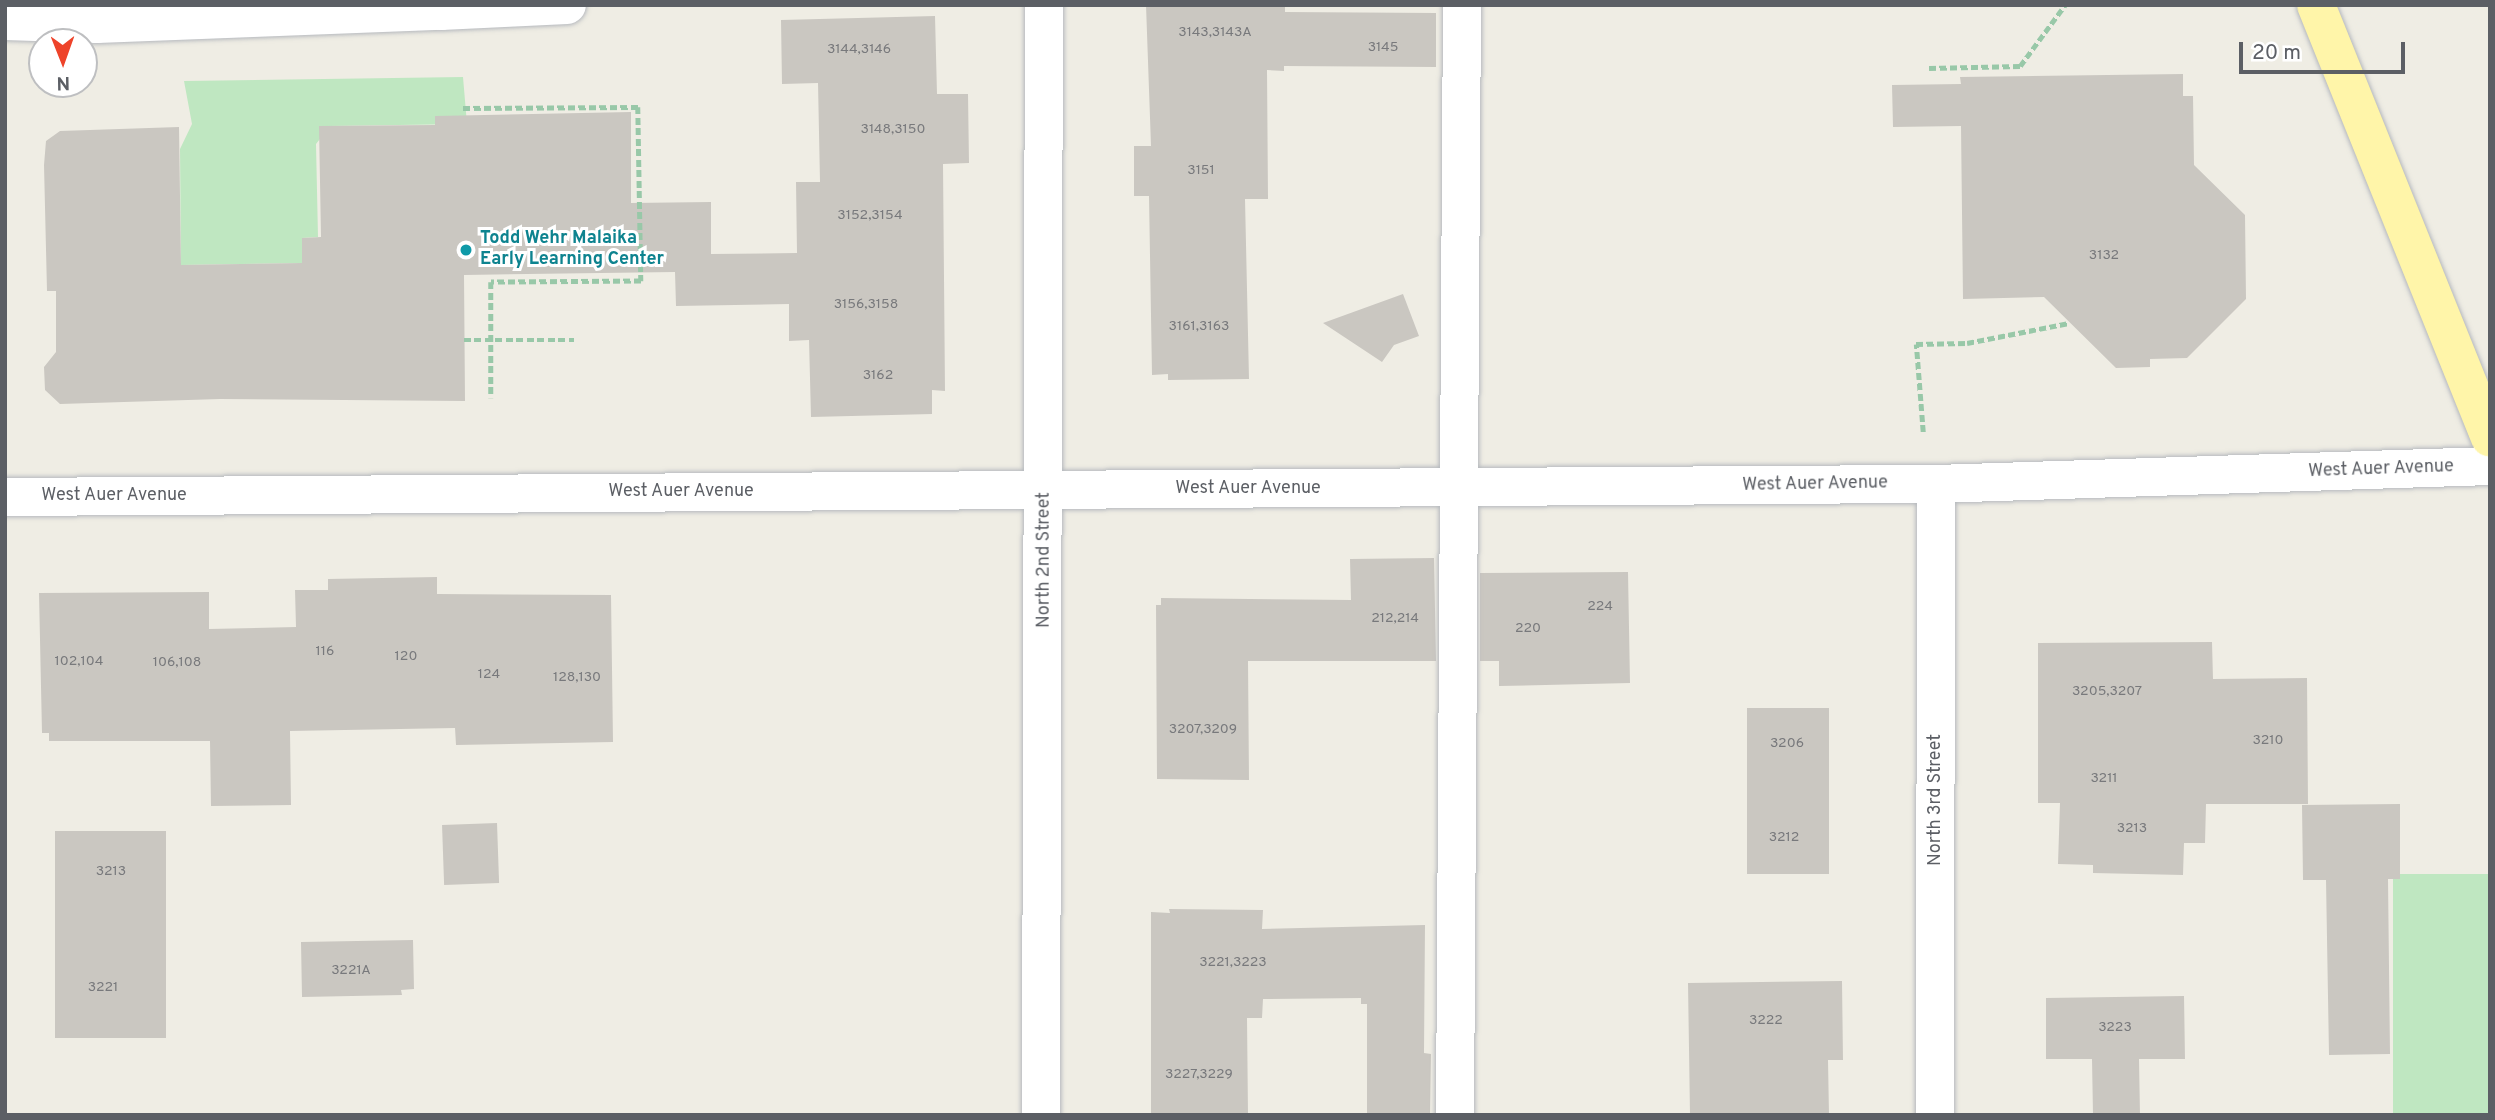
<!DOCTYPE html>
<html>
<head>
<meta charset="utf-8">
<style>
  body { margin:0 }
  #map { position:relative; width:2495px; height:1120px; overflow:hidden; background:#efede4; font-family:Overpass,sans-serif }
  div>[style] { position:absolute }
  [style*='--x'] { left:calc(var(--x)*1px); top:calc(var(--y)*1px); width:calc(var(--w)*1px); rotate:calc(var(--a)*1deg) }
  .green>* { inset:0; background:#bfe7c1; transform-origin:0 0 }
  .building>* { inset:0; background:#cac7c1; transform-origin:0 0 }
  .path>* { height:4.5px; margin-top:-2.25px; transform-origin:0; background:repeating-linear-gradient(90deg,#98c8a8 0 7px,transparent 0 10.5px) }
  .roads { filter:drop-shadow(0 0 2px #b6b9be) drop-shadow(0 0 2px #b6b9be) }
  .minor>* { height:38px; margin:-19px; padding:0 19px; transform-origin:19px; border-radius:19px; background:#fff }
  .major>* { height:38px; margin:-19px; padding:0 19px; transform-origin:19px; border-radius:19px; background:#fff5a9 }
  .dots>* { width:19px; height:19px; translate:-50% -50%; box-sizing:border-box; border:4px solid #fff; border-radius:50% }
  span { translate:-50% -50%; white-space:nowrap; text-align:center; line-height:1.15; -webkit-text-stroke:6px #fff; paint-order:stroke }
  .number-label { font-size:14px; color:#78797c }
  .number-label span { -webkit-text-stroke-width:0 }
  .culture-label { font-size:18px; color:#0d838f; font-weight:700 }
  .left { translate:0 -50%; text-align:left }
  .street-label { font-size:18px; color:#5c5f65 }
  .frame { position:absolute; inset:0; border:7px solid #5c5f65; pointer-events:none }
  .north { position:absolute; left:28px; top:28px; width:70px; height:70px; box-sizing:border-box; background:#fff; border:2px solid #bebfc1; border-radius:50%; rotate:179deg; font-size:19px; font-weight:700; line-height:28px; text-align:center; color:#5c5f65 }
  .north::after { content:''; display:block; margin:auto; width:24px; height:32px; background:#ee432a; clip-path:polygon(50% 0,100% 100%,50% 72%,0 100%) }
  .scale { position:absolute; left:2239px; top:42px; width:166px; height:32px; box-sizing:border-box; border:4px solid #5c5f65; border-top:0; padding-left:9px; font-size:21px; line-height:24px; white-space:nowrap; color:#5c5f65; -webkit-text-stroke:5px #fff; paint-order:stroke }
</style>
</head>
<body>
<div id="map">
  <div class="green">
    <div style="clip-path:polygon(463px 77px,467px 124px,330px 126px,316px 144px,318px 237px,302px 238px,302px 263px,181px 265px,180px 149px,192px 124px,184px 81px)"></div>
    <div style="left:2490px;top:874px;width:241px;height:97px;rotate:90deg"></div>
  </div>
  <div class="building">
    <div style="clip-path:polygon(1146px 5px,1285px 5px,1285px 12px,1436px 13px,1436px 67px,1284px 66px,1284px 71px,1267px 70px,1268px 199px,1245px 199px,1249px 379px,1168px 380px,1168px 374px,1152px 375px,1149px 196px,1134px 196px,1134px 146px,1151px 146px)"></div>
    <div style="clip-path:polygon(935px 16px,937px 94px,968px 94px,969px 163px,943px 164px,945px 391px,932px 390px,932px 414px,811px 417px,809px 340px,789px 341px,789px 304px,676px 306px,675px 272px,464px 275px,465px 401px,220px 399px,60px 404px,45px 390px,44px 367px,56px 352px,56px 291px,47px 291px,44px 165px,46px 141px,60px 131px,179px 127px,181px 265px,302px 263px,302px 238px,321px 237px,319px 126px,435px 125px,435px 116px,631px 112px,631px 203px,711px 202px,711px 254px,797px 253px,796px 182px,820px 182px,818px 83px,782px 84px,781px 20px)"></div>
    <div style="clip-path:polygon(2183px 74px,2183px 96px,2193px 96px,2194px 165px,2245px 215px,2246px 299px,2187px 358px,2150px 359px,2150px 367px,2116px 368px,2044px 297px,1963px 299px,1961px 126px,1893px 127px,1892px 85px,1961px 84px,1960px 77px)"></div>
    <div style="clip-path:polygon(1403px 294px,1419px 336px,1394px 345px,1382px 362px,1323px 323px)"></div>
    <div style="clip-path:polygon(1434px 558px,1436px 661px,1248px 661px,1249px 780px,1157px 779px,1156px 605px,1161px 605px,1161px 598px,1351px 600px,1350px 559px)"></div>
    <div style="clip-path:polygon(1628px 572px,1630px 683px,1499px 686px,1499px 661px,1480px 661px,1480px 573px)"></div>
    <div style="clip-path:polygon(437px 577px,437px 594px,611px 595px,613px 742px,456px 745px,455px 728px,290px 731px,291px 805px,211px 806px,210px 741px,49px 741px,49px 733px,42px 733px,39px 593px,209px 592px,209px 629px,296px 627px,295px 590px,328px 590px,328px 579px)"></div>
    <div style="clip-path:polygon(2212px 642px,2213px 679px,2307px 678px,2308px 804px,2206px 804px,2205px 843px,2184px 843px,2183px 875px,2093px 873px,2093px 865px,2058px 864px,2060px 803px,2038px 803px,2038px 643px)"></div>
    <div style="left:1747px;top:708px;width:82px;height:166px"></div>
    <div style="clip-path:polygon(2400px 804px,2400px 879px,2388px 879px,2390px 1054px,2329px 1055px,2326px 880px,2303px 880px,2302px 805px)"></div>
    <div style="left:497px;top:823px;width:60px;height:55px;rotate:88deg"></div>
    <div style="left:166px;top:831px;width:207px;height:111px;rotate:90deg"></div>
    <div style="clip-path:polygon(1169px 909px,1263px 910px,1262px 929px,1425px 925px,1424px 1053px,1431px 1054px,1430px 1115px,1367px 1115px,1367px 1004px,1361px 1004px,1361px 998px,1263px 999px,1262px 1018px,1247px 1018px,1248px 1115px,1151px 1115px,1151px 912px,1170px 913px)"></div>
    <div style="clip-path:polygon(413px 940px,414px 989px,401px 990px,402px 995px,302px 997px,301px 942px)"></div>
    <div style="clip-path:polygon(1842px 981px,1843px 1060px,1828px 1060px,1829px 1115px,1690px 1115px,1688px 983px)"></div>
    <div style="clip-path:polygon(2184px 996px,2185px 1059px,2139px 1059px,2140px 1115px,2093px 1115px,2092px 1059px,2046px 1059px,2046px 998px)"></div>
  </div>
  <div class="path">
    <div style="--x:1929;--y:68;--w:91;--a:-1.3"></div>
    <div style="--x:2020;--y:66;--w:76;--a:-53.6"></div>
    <div style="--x:463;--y:108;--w:175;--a:-0.3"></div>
    <div style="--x:638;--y:107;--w:174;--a:89"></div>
    <div style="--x:641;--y:281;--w:150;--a:179.6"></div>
    <div style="--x:491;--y:282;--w:116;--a:90"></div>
    <div style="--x:464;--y:340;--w:110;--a:0"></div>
    <div style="--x:1923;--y:432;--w:88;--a:-94.5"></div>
    <div style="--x:1916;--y:344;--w:51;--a:-1.1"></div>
    <div style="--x:1967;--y:343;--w:104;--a:-11.1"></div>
  </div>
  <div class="roads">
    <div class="minor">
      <div style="--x:442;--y:5;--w:6;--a:99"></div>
      <div style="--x:441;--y:11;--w:126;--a:-2.7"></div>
      <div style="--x:5;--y:21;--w:92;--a:1.9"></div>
      <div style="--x:97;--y:24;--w:344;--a:-2.2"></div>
      <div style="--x:5;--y:497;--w:1931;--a:-0.39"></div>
      <div style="--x:1936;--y:484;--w:554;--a:-1.86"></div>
      <div style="--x:1041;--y:1115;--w:1110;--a:-89.85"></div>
      <div style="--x:1455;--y:1115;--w:1110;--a:-89.64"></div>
      <div style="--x:1935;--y:1115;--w:631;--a:-89.91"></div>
    </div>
    <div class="major">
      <div style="--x:2316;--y:5;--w:466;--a:68.1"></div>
    </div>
  </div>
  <div class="dots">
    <div style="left:466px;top:250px;background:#0f9aa8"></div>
  </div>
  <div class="number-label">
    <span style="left:1215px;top:33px">3143,3143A</span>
    <span style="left:1383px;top:48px">3145</span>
    <span style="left:859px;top:50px">3144,3146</span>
    <span style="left:893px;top:130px">3148,3150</span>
    <span style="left:1201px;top:171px">3151</span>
    <span style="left:870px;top:216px">3152,3154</span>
    <span style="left:2104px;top:256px">3132</span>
    <span style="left:866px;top:305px">3156,3158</span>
    <span style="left:1199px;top:327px">3161,3163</span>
    <span style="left:878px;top:376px">3162</span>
    <span style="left:1600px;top:607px">224</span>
    <span style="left:1395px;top:619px">212,214</span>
    <span style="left:1528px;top:629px">220</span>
    <span style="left:325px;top:652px">116</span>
    <span style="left:406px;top:657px">120</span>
    <span style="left:79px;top:662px">102,104</span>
    <span style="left:177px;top:663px">106,108</span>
    <span style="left:489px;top:675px">124</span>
    <span style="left:577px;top:678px">128,130</span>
    <span style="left:2107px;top:692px">3205,3207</span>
    <span style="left:1203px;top:730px">3207,3209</span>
    <span style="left:2268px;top:741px">3210</span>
    <span style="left:1787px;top:744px">3206</span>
    <span style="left:2104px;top:779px">3211</span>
    <span style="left:2132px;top:829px">3213</span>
    <span style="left:1784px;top:838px">3212</span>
    <span style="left:111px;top:872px">3213</span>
    <span style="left:1233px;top:963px">3221,3223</span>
    <span style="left:351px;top:971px">3221A</span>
    <span style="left:103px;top:988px">3221</span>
    <span style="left:1766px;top:1021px">3222</span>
    <span style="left:2115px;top:1028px">3223</span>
    <span style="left:1199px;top:1075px">3227,3229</span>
  </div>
  <div class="culture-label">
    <span class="left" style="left:480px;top:250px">Todd Wehr Malaika<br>Early Learning Center</span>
  </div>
  <div class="street-label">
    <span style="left:2381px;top:470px;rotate:-2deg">West Auer Avenue</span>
    <span style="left:1815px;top:485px;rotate:-1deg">West Auer Avenue</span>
    <span style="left:1248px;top:489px">West Auer Avenue</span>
    <span style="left:681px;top:492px">West Auer Avenue</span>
    <span style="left:114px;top:496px">West Auer Avenue</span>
    <span style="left:1045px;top:560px;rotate:-90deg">North 2nd Street</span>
    <span style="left:1936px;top:800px;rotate:-90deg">North 3rd Street</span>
  </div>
  <div class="frame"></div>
  <div class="north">N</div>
  <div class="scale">20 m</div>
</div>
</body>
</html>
